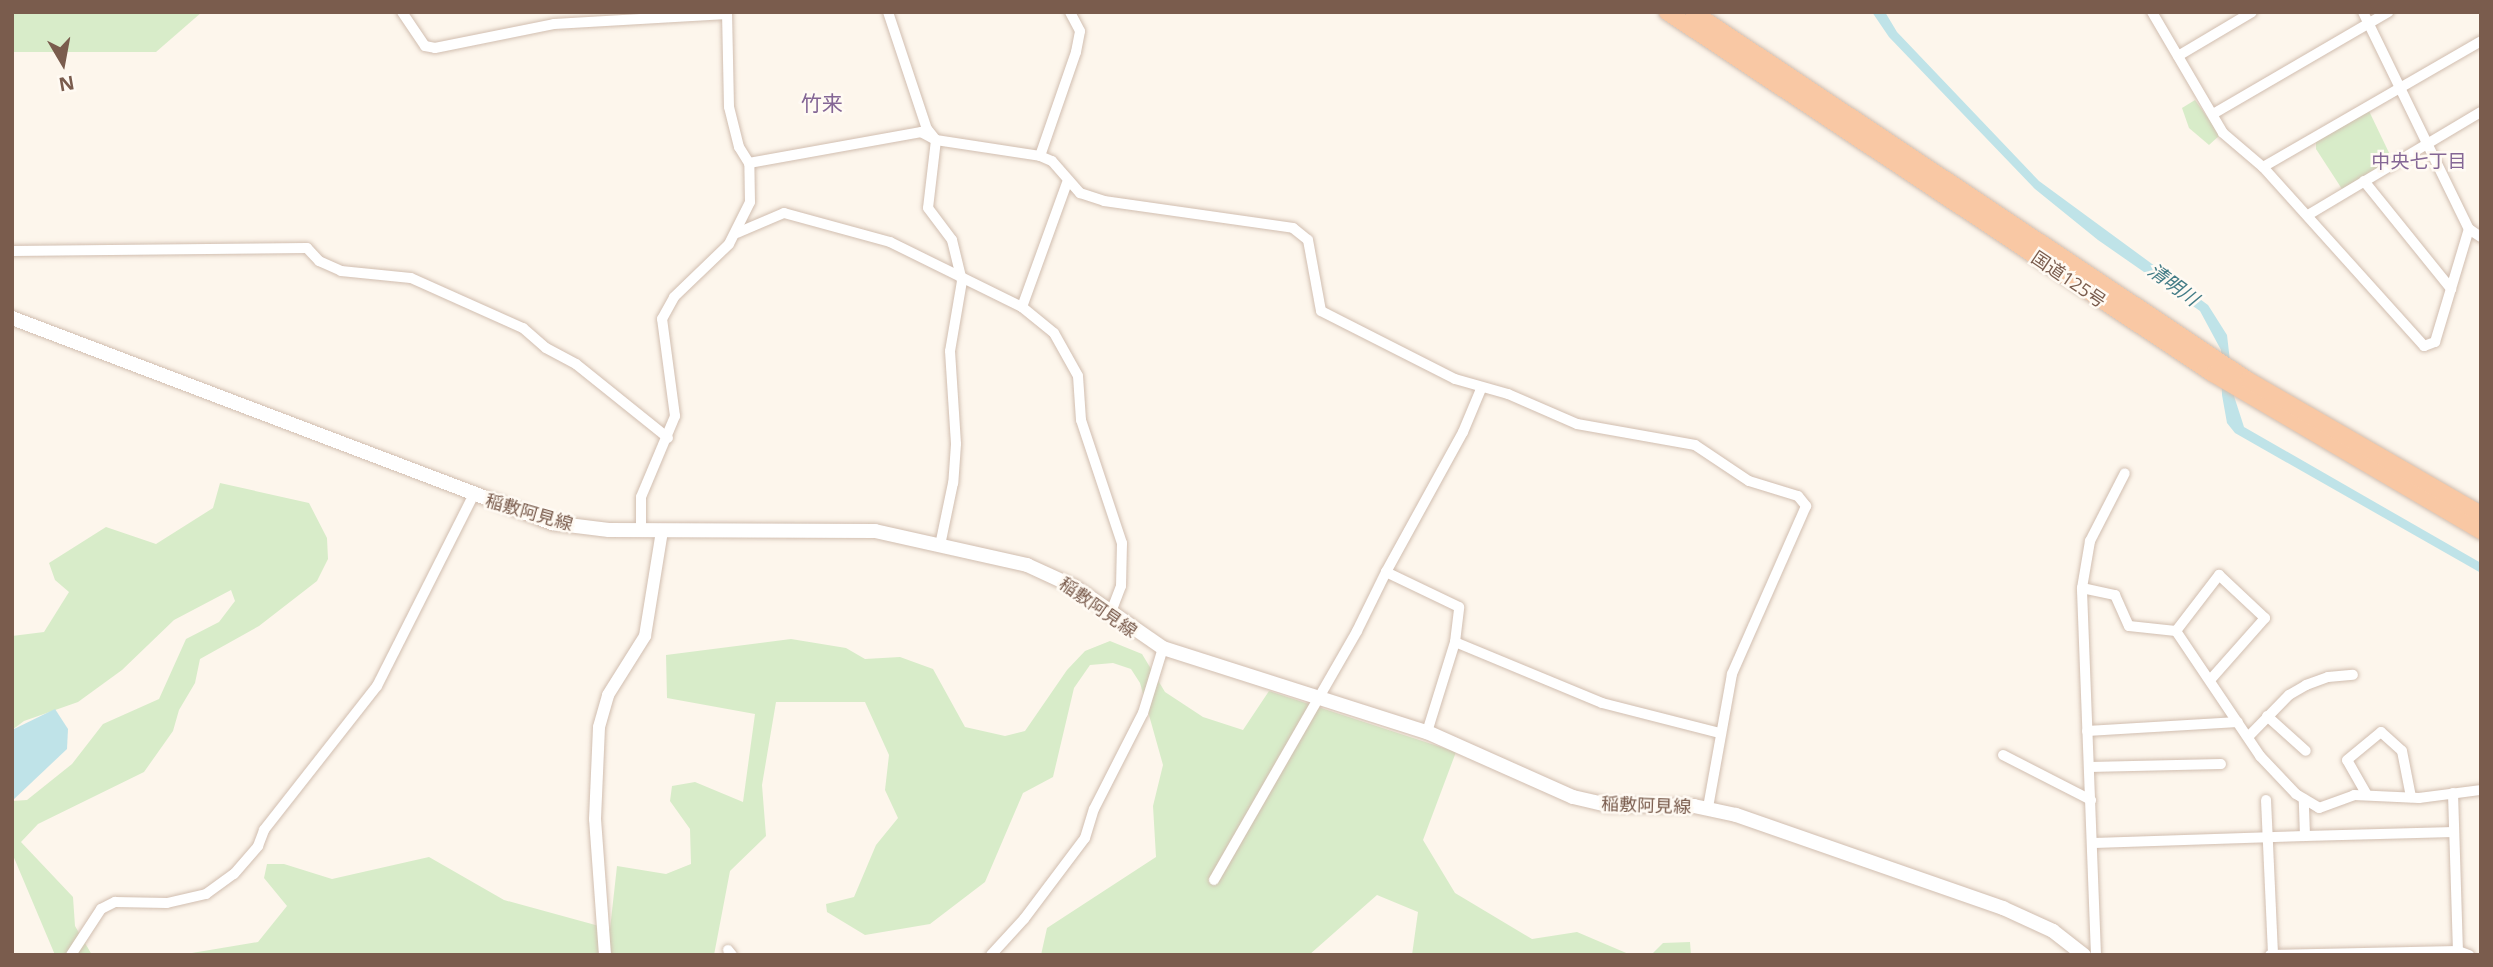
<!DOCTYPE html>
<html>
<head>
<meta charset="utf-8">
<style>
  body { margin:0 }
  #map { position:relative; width:2493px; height:967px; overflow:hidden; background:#fdf6ec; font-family:"Open Sans","Noto Sans JP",sans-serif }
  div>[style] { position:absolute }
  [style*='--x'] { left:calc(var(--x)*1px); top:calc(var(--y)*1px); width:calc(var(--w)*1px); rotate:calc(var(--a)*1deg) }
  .green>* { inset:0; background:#d8ecc9 }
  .water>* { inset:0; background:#bfe3e8 }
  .roads { filter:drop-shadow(0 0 2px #d1beb0) drop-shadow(0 0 2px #d1beb0) }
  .minor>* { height:10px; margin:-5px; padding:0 5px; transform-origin:5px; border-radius:5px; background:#fff }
  .tertiary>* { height:12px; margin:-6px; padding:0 6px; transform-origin:6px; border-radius:6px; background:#fff }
  .secondary>* { height:14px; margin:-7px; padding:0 7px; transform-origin:7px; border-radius:7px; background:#fff }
  .trunk>* { height:16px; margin:-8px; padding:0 8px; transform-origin:8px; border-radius:8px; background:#f9c8a4 }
  span { translate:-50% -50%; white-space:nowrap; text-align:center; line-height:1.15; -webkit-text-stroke:5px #fffaf3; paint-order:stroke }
  .street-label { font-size:18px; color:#7a5c4d }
  .neighbourhood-label { font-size:19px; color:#846695 }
  .water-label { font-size:19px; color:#437c86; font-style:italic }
  .quarter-label { font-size:21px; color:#846695 }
  .frame { position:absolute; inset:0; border:14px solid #7a5c4d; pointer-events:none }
  .north { position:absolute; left:28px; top:28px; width:70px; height:70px; -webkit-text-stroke:5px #fffaf3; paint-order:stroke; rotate:170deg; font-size:19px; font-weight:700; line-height:28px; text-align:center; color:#7a5c4d }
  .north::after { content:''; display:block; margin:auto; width:24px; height:32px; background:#7a5c4d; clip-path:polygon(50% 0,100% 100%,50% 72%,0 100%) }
</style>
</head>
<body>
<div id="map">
  <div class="green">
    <div style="clip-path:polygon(12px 12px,202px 12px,156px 52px,12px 52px)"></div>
    <div style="clip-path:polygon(2195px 100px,2220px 135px,2209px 145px,2189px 128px,2182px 108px)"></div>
    <div style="clip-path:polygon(2369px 111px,2392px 159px,2342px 189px,2316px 149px,2316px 142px)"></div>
    <div style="clip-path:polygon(220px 483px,309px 503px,327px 538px,328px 559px,317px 581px,259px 626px,200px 659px,195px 683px,179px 710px,173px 731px,144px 772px,38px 824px,21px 842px,73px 897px,75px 926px,92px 955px,55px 955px,12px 853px,12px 801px,27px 800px,72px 764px,103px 724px,159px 699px,186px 639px,219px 622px,235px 601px,231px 590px,174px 620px,122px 670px,78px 702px,24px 721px,12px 730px,12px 636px,44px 632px,69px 592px,55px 580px,49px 563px,106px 527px,156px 544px,213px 508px)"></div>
    <div style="clip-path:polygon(791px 639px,846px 648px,865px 659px,900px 657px,933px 669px,965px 727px,1005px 736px,1025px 731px,1067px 670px,1085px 651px,1110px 641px,1142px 654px,1165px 692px,1203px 717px,1243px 730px,1269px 691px,1456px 752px,1423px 840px,1455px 893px,1532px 939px,1577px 932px,1631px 955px,1412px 955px,1418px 912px,1377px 895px,1309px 955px,1041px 955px,1047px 928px,1156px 857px,1153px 806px,1163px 765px,1140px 683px,1131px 669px,1113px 663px,1090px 665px,1074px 688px,1053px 777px,1023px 793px,985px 882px,930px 924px,865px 935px,827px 912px,826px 904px,854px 897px,876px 845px,898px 818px,885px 790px,889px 755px,865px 702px,776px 702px,762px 785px,766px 836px,730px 871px,714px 955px,180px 955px,258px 942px,287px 906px,264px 878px,267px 864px,284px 864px,332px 879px,429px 857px,504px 900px,610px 929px,617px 866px,666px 874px,691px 864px,690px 829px,670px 801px,672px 786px,695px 782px,743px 802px,755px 714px,667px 698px,666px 655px)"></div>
    <div style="clip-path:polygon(1690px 942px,1691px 955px,1651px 955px,1663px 943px)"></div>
  </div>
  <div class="water">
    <div style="clip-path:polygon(1872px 12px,1885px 12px,1897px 32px,2039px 181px,2208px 305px,2227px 335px,2234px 396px,2244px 427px,2481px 563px,2481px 573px,2235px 433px,2227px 423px,2222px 395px,2221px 350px,2200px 311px,2098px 240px,2035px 189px,1889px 37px)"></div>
    <div style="clip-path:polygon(55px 709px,68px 729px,67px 749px,12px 801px,12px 730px)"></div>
  </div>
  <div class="roads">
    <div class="minor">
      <div style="--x:402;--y:12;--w:41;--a:55.9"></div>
      <div style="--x:425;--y:46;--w:10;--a:11"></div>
      <div style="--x:435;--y:48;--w:121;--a:-11.4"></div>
      <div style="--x:554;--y:24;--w:173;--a:-3.3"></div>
      <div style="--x:888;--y:12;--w:123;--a:71.6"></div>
      <div style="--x:927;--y:129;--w:14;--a:51"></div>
      <div style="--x:936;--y:140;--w:68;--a:96.7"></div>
      <div style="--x:928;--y:208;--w:40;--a:53"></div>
      <div style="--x:952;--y:240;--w:42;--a:76.3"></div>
      <div style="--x:962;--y:281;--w:71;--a:99.7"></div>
      <div style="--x:950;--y:351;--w:93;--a:86.3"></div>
      <div style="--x:956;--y:444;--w:39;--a:94"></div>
      <div style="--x:953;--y:483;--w:63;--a:101.8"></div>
      <div style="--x:2152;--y:12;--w:140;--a:59.6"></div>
      <div style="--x:2223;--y:133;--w:52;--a:40.4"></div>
      <div style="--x:2263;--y:167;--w:241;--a:48"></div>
      <div style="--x:2424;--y:346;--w:12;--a:-20"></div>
      <div style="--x:2435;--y:342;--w:118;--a:-73.3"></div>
      <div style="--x:2363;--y:12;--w:242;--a:64"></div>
      <div style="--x:2469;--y:229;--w:14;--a:34"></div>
      <div style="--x:2178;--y:56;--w:86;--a:-30.7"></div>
      <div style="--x:2213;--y:114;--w:203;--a:-30.2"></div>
      <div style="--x:1040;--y:156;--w:110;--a:-70.9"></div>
      <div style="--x:1076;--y:52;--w:21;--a:-79"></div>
      <div style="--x:1080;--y:31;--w:21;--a:-118"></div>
      <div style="--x:749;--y:163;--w:175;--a:-10.2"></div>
      <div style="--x:921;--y:132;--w:17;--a:28"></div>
      <div style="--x:936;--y:140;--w:105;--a:8.7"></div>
      <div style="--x:1040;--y:156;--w:13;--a:23"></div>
      <div style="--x:1052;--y:161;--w:43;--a:48.8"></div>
      <div style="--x:1080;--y:193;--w:25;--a:18"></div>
      <div style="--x:1104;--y:201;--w:191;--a:8.1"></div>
      <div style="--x:1293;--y:228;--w:19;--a:39"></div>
      <div style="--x:1308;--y:240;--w:72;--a:79.6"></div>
      <div style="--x:1321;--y:311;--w:150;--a:26.9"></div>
      <div style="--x:1455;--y:379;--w:55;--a:15.8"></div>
      <div style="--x:1508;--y:394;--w:75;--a:23.5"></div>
      <div style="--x:1577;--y:424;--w:120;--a:10.1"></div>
      <div style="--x:1695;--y:445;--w:65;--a:33.7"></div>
      <div style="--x:1749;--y:481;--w:51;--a:17"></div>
      <div style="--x:1798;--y:496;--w:13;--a:51"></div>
      <div style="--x:1806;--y:506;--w:184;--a:113.8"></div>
      <div style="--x:1732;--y:674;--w:136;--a:100.2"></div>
      <div style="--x:2263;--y:167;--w:252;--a:-30"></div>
      <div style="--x:2364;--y:181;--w:139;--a:51.1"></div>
      <div style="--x:2308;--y:215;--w:201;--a:-30.8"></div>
      <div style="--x:737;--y:233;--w:51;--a:-23.1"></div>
      <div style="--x:784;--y:213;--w:110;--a:15.3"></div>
      <div style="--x:890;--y:242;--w:147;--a:26.2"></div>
      <div style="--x:1022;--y:307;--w:41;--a:39.1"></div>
      <div style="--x:1054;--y:333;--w:49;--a:60.8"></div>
      <div style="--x:1078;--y:376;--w:44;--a:86.1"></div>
      <div style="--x:1081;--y:420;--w:130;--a:71.6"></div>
      <div style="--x:1122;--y:543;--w:43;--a:91.3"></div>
      <div style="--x:1121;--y:586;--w:30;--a:111"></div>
      <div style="--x:12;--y:251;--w:295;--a:-0.6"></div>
      <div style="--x:307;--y:248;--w:18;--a:47"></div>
      <div style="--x:319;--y:261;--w:24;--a:24"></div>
      <div style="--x:341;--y:271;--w:70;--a:5.7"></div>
      <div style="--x:411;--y:278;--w:123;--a:24.1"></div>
      <div style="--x:523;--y:328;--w:30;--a:41"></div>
      <div style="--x:546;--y:348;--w:34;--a:28"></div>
      <div style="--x:576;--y:364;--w:118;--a:38.8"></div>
      <div style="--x:1022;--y:307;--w:132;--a:-70.1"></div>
      <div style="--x:641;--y:530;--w:33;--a:-90"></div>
      <div style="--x:641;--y:497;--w:88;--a:-67.2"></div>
      <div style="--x:675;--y:416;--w:98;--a:-97.6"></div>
      <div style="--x:662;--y:319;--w:25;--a:-61"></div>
      <div style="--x:674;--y:297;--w:76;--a:-43.9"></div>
      <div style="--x:729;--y:244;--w:47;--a:-63.4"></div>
      <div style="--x:750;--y:202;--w:39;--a:-91"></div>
      <div style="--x:749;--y:163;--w:19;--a:-122"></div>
      <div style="--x:739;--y:147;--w:41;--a:-104"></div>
      <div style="--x:729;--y:107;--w:95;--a:-91.2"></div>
      <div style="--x:2082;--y:588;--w:34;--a:12"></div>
      <div style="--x:2115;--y:595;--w:34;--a:66"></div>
      <div style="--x:2129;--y:626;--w:47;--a:6.1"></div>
      <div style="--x:2176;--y:631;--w:151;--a:56.1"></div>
      <div style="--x:2260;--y:756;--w:52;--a:46.5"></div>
      <div style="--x:2296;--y:794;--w:27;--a:31"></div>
      <div style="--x:2319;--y:808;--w:37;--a:-20"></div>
      <div style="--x:2354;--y:795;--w:65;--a:2.6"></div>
      <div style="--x:2419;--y:798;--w:63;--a:-7.4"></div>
      <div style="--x:2176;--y:631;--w:71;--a:-52.5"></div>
      <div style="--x:2219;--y:575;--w:63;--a:43.1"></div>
      <div style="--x:2265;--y:618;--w:81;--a:131.5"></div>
      <div style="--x:1455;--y:642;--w:159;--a:22.5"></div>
      <div style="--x:1602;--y:703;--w:122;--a:14.3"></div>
      <div style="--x:2267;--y:716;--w:52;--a:41.9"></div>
      <div style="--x:2087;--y:731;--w:151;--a:-3.4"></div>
      <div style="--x:1427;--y:732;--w:94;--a:-72.7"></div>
      <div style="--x:1455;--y:642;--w:35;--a:-83"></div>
      <div style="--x:1459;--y:607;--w:81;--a:-154.4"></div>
      <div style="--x:1386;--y:572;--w:160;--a:-61.2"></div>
      <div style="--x:1463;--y:432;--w:47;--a:-67.3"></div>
      <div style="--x:2248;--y:737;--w:59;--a:-45.7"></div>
      <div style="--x:2289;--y:695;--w:20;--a:-30"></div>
      <div style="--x:2306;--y:685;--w:23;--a:-20"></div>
      <div style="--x:2328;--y:677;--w:25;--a:-5"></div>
      <div style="--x:2003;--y:755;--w:99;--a:27.1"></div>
      <div style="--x:2089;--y:767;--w:132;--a:-1.3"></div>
      <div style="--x:2453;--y:793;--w:158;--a:88.2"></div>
      <div style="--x:2367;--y:795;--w:40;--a:-119.7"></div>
      <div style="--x:2347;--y:760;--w:44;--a:-39.5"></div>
      <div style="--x:2381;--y:732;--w:28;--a:42"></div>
      <div style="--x:2402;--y:751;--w:47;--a:78.9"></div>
      <div style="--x:2266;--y:800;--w:155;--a:87.4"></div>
      <div style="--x:2305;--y:836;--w:149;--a:-1.5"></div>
      <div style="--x:2094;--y:843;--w:211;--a:-1.9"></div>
      <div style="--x:2305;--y:836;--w:37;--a:-92"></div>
      <div style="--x:1214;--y:880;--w:287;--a:-60.1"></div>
      <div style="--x:1357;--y:631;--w:66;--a:-63.8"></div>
      <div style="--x:728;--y:950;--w:6;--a:51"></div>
      <div style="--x:71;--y:955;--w:55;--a:-56.9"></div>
      <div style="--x:101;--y:909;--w:16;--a:-27"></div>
      <div style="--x:115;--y:902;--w:52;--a:1.1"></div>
      <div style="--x:167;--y:903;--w:40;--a:-13"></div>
      <div style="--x:206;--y:894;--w:34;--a:-36"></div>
      <div style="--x:234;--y:874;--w:37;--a:-49"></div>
      <div style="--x:258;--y:846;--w:17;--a:-69"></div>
      <div style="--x:264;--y:830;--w:183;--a:-51.9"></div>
      <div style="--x:377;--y:686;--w:213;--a:-63.2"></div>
      <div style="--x:991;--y:955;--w:49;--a:-47.5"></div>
      <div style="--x:1024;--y:919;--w:101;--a:-53"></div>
      <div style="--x:1085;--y:838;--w:30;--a:-73"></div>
      <div style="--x:1094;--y:809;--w:108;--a:-63"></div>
      <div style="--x:1143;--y:713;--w:68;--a:-72.9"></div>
      <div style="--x:2096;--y:955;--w:367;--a:-92.2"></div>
      <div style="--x:2082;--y:588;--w:48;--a:-80.3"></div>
      <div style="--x:2090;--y:541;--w:76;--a:-62.8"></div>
      <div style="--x:2270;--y:955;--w:188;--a:-1.2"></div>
      <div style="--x:2458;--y:951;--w:12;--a:20"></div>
    </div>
    <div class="tertiary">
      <div style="--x:605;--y:955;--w:136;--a:-94.2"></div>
      <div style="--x:595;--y:819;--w:92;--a:-87.5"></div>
      <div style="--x:599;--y:727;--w:33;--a:-74"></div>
      <div style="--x:608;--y:695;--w:70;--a:-57.9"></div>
      <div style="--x:645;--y:636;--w:106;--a:-80.8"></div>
    </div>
    <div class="secondary">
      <div style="--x:12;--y:318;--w:578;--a:20.79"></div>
      <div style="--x:552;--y:523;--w:57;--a:7"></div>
      <div style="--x:609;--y:530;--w:266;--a:0.2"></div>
      <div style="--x:875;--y:531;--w:156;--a:12.6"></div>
      <div style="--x:1027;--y:565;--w:53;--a:24.6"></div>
      <div style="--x:1075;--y:587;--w:107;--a:34.7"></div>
      <div style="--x:1163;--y:648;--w:277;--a:17.7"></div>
      <div style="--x:1427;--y:732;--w:160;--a:24"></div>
      <div style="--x:1573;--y:797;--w:35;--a:13"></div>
      <div style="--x:1607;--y:805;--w:87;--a:0.7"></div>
      <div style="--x:1694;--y:806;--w:43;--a:12.1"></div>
      <div style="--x:1736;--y:815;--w:283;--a:19.2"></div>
      <div style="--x:2003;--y:908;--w:55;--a:24.7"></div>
      <div style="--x:2053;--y:931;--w:39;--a:38"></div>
    </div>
    <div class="trunk">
      <div style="--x:1667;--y:12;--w:655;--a:33.54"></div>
      <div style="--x:2213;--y:374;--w:311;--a:30.4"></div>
      <div style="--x:1693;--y:12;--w:666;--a:33.55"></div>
      <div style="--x:2248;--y:380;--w:269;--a:29.9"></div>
    </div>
  </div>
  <div class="street-label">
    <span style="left:2069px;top:279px;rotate:34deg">国道125号</span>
    <span style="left:529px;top:512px;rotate:16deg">稲敷阿見線</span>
    <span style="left:1098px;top:607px;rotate:35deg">稲敷阿見線</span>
    <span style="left:1646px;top:805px;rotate:2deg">稲敷阿見線</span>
  </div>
  <div class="neighbourhood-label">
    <span style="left:2419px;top:162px">中央七丁目</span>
  </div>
  <div class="water-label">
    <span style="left:2173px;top:285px;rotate:36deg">清明川</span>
  </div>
  <div class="quarter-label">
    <span style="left:822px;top:103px">竹来</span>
  </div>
  <div class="frame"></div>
  <div class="north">N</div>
</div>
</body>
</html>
